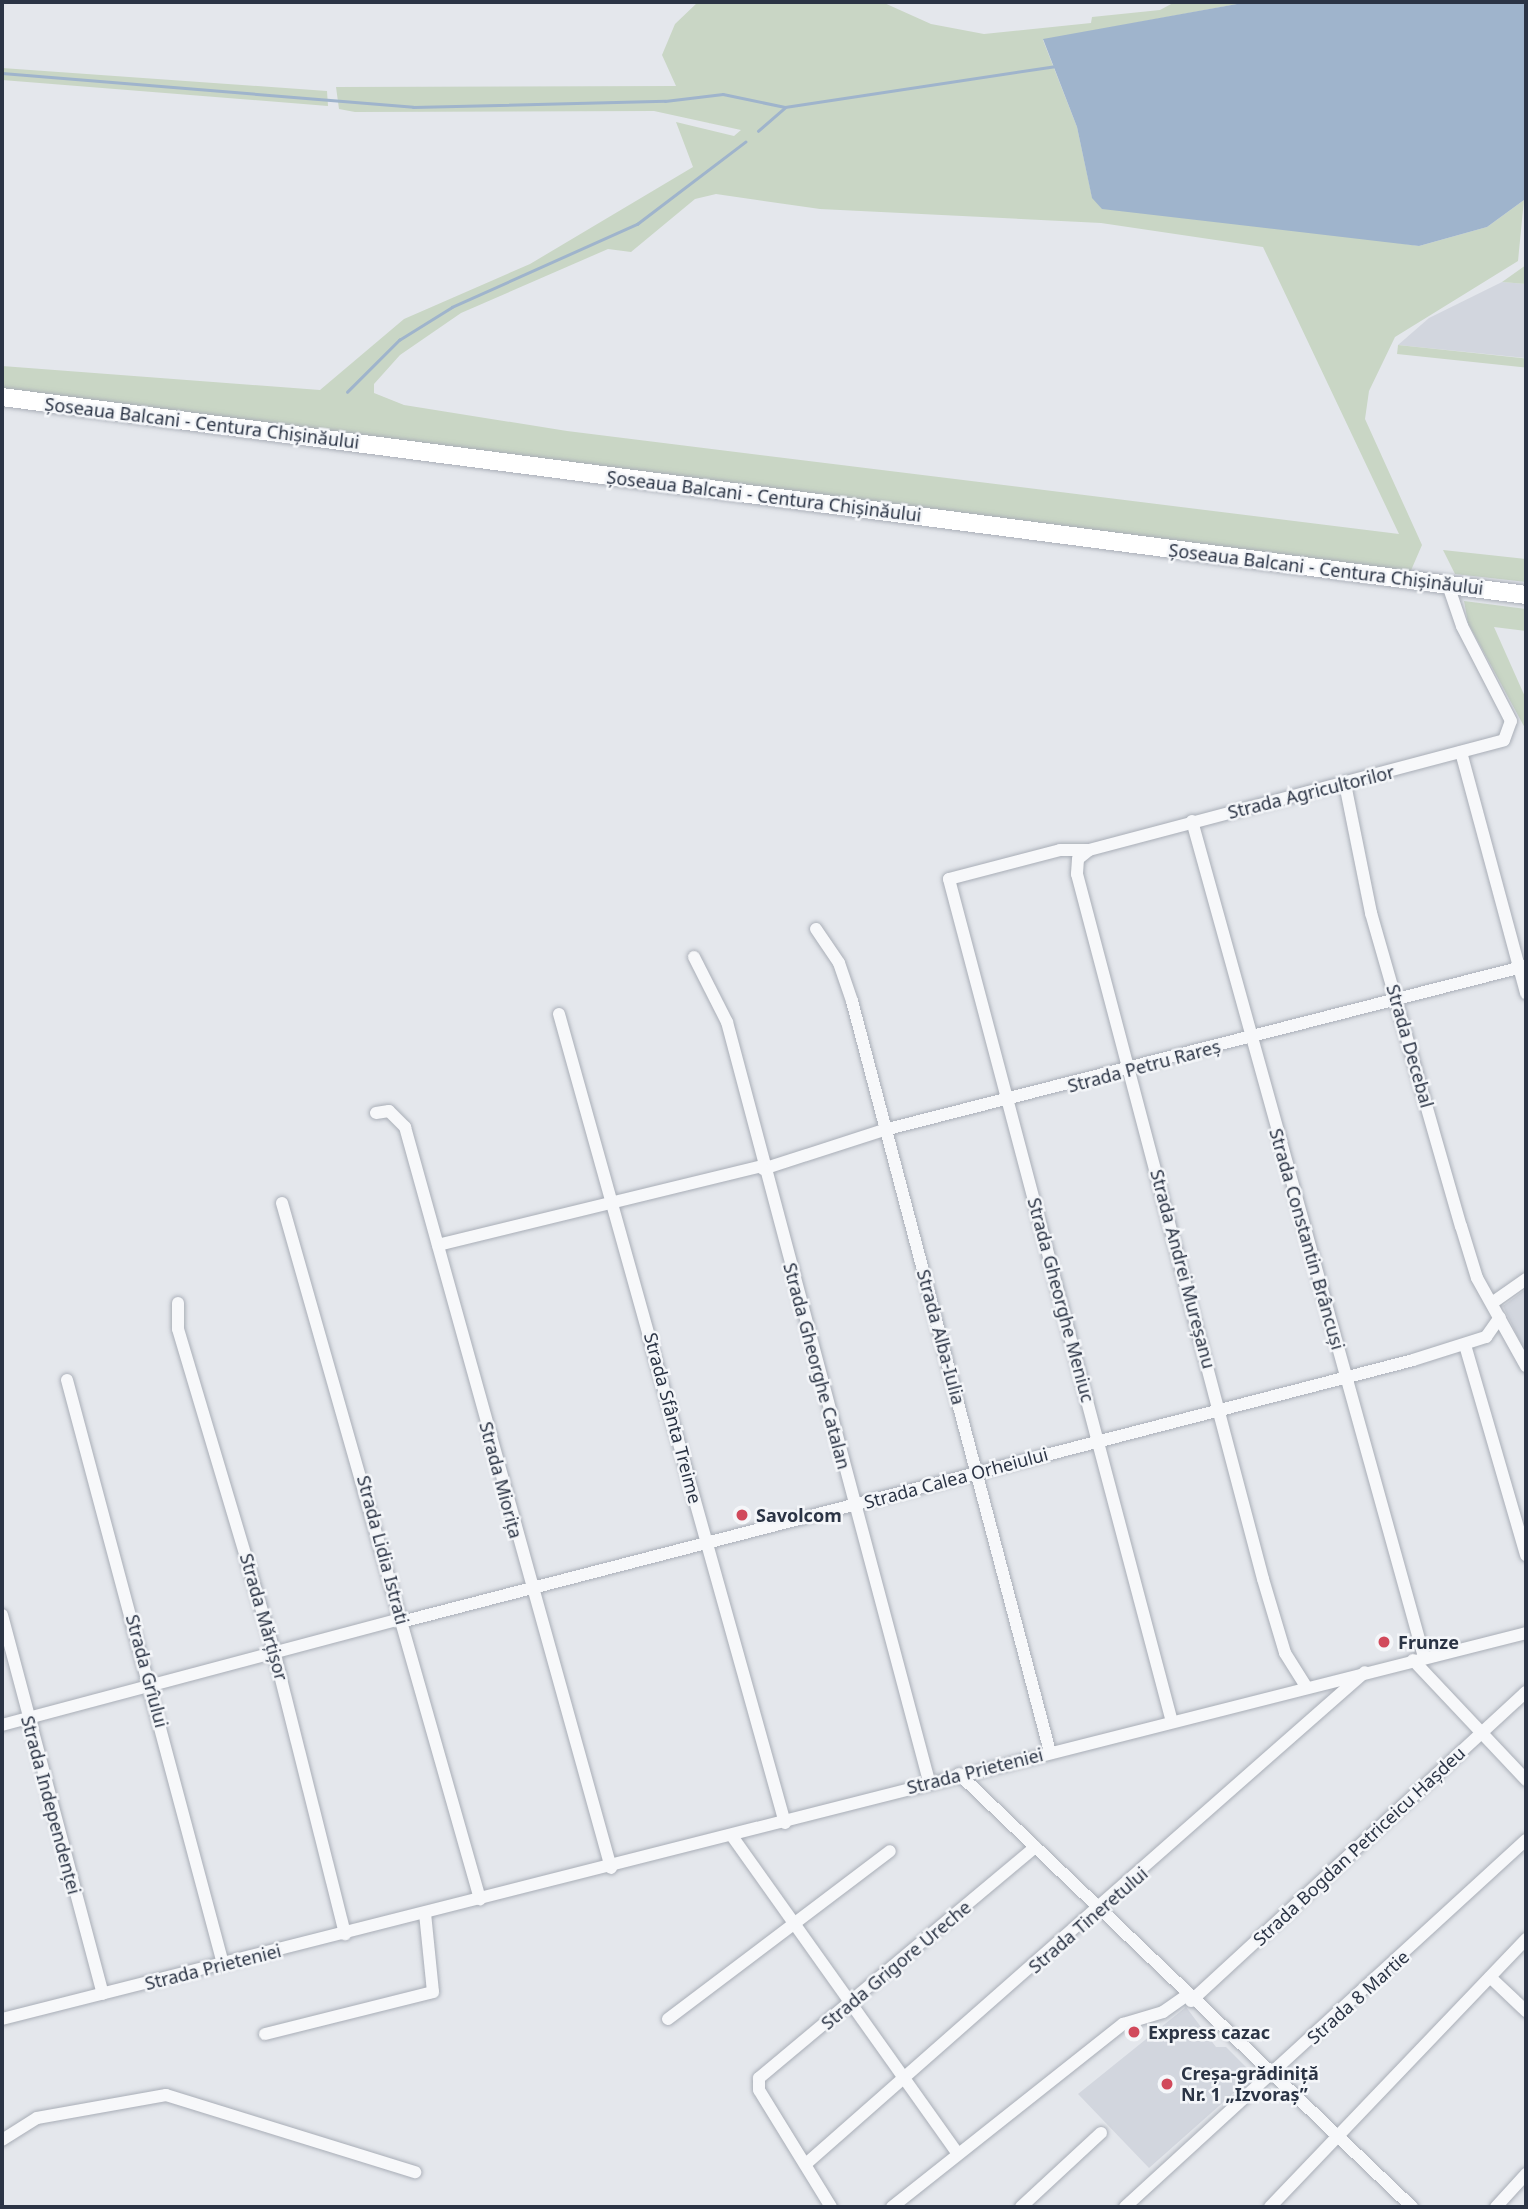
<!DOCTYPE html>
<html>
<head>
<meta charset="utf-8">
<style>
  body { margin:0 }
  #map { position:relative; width:1528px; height:2209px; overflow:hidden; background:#e4e7ec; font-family:"Noto Sans",sans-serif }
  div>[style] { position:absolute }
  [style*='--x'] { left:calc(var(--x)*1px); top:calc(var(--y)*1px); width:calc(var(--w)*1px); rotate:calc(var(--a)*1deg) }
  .built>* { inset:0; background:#d2d6de }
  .green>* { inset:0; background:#c9d6c5; transform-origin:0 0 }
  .water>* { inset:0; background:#9fb4cc }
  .stream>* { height:2.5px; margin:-1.25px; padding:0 1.25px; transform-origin:1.25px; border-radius:1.25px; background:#9fb4cc }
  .roads { filter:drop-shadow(0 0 2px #a9aeb7) drop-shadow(0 0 2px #a9aeb7) }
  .minor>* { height:12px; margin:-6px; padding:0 6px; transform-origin:6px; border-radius:6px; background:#f7f8fa }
  .highway>* { height:18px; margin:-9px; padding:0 9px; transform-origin:9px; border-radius:9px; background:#fff }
  .dots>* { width:19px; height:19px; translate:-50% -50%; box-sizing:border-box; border:4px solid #f4f6f9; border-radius:50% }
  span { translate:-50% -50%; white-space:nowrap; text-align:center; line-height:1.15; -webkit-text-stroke:5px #f4f6f9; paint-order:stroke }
  .street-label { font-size:18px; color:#2b3445 }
  .poi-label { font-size:18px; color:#2b3445; font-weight:700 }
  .left { translate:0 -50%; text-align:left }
  .frame { position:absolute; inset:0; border:4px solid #2b3445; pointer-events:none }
</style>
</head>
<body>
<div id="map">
  <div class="built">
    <div style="clip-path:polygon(1502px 282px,1526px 284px,1526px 358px,1398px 345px,1429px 318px)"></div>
    <div style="clip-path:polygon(1526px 1289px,1526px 1354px,1503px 1306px)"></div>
    <div style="clip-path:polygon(1186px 2007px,1216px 2047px,1226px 2047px,1254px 2075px,1149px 2168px,1078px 2094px)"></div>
  </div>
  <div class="green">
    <div style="clip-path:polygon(evenodd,698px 2px,882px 2px,931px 24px,984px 34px,1091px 23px,1092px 17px,1160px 10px,1175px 2px,1248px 2px,1043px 40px,1077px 127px,1092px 197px,1419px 246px,1487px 227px,1524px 200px,1518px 261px,1395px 337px,1369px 391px,1365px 419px,1422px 545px,1409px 575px,2px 391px,2px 366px,320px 390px,404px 319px,530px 264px,693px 167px,676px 122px,734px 136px,741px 130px,654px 111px,355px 112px,339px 109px,336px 87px,676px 86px,662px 55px,675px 24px,698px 2px,716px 194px,820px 209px,1101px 223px,1263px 247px,1399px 534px,567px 431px,404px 405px,374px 393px,374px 384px,400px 355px,461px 313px,608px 249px,631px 252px,695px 199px,716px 194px)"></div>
    <div style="clip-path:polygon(2px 68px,327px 91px,328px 106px,2px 80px)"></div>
    <div style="clip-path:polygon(1526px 265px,1526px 284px,1502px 282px)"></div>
    <div style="left:1398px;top:345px;width:129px;height:9px;rotate:6deg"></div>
    <div style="clip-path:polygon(1443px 550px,1526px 559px,1526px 582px,1455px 574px)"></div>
    <div style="clip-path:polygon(1464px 601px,1526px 609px,1526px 631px,1494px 627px,1526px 699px,1526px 730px,1468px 623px)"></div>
  </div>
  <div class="water">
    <div style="clip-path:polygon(1248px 2px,1526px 2px,1524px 200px,1487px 227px,1419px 246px,1102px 209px,1092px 198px,1077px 127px,1043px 39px)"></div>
  </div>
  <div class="stream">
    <div style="--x:2;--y:73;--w:412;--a:4.7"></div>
    <div style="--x:413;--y:107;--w:252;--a:-1.4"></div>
    <div style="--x:665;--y:101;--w:58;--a:-6.9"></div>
    <div style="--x:723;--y:94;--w:63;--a:11.8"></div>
    <div style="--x:785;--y:107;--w:274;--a:-8.6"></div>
    <div style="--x:758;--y:131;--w:35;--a:-41"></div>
    <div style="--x:347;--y:392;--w:74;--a:-45"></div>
    <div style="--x:399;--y:340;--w:62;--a:-31.9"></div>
    <div style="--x:452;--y:307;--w:203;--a:-24.2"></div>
    <div style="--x:637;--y:224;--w:136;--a:-37.2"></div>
  </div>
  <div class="roads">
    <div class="minor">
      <div style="--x:1461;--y:752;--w:250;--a:74.9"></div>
      <div style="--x:1345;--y:784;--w:132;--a:78.6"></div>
      <div style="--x:1371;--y:913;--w:326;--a:74"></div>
      <div style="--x:1461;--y:1226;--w:54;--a:72.9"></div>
      <div style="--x:1477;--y:1278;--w:101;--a:60.9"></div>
      <div style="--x:1192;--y:821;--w:868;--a:74.49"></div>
      <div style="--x:1089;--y:850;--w:14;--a:141"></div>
      <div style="--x:1078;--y:859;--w:15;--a:94"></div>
      <div style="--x:1077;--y:874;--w:729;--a:75.22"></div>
      <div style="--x:1263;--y:1579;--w:77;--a:73.4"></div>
      <div style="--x:1285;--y:1653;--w:41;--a:57.8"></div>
      <div style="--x:816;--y:929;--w:41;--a:55.9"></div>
      <div style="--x:839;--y:963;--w:40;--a:71.1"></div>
      <div style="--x:852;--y:1001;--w:777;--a:75.23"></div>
      <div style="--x:694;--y:957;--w:73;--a:63.1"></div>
      <div style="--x:727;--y:1022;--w:785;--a:75.1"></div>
      <div style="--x:559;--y:1014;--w:840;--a:74.39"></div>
      <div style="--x:376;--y:1113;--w:13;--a:-9"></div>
      <div style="--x:389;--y:1111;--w:23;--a:45"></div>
      <div style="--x:405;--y:1127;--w:769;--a:74.46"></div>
      <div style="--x:763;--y:1169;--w:127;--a:-17.9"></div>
      <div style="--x:884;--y:1130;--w:663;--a:-14.33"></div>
      <div style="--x:282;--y:1203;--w:724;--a:74.12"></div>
      <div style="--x:438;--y:1245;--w:333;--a:-13.7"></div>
      <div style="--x:178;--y:1303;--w:26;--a:90"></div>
      <div style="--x:178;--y:1329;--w:340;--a:73.4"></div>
      <div style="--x:275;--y:1655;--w:288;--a:75.9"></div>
      <div style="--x:1492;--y:1303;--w:42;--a:-35.2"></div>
      <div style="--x:1465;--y:1345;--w:219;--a:73.8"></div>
      <div style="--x:67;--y:1380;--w:604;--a:75.04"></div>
      <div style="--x:2;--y:1615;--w:392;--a:75.1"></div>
      <div style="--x:401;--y:1622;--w:1045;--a:-14.51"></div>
      <div style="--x:1413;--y:1360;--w:77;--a:-17.5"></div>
      <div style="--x:1486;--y:1337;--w:24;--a:-55"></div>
      <div style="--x:1413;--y:1660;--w:165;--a:46.7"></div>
      <div style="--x:1172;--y:1722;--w:872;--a:-104.82"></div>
      <div style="--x:949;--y:879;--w:115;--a:-14.6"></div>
      <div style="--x:1060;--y:850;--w:29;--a:0"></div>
      <div style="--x:1089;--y:850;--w:429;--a:-14.8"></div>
      <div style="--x:1504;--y:740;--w:20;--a:-70"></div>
      <div style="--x:1511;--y:721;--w:107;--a:-117.3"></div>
      <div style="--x:1462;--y:626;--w:43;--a:-108.9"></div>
      <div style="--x:2;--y:1725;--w:413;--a:-14.9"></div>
      <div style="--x:959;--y:1774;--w:627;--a:43.71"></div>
      <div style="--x:732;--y:1836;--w:389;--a:54.6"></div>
      <div style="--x:1490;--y:1977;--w:50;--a:43.4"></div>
      <div style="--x:1191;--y:2001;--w:456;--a:-42.7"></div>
      <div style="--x:2;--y:2019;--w:1572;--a:-14.21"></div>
      <div style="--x:668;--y:2019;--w:278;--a:-37.1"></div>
      <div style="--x:265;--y:2034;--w:173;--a:-14"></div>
      <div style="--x:433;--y:1992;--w:79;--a:-95.8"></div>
      <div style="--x:2;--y:2140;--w:41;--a:-32.2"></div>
      <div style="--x:37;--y:2118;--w:131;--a:-10.1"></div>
      <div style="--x:166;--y:2095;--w:261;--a:17.2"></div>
      <div style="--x:807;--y:2163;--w:743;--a:-41.35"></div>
      <div style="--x:831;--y:2207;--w:137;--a:-121.6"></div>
      <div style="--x:759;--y:2090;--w:12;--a:-90"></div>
      <div style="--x:759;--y:2078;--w:360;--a:-39.9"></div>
      <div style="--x:892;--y:2207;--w:295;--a:-38.4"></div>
      <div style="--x:1123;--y:2024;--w:42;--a:-16.7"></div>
      <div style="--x:1163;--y:2012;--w:28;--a:-35"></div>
      <div style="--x:1021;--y:2207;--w:109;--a:-42.8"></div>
      <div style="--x:1125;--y:2207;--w:544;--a:-42.47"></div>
      <div style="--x:1270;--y:2207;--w:371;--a:-46.3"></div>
      <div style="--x:1496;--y:2207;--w:45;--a:-47.7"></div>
    </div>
    <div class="highway">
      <div style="--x:2;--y:397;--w:1537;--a:7.4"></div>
    </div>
  </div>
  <div class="dots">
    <div style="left:742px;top:1515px;background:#d1495b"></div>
    <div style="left:1384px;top:1642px;background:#d1495b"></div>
    <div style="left:1134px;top:2032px;background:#d1495b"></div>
    <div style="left:1167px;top:2084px;background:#d1495b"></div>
  </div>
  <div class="street-label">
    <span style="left:202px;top:423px;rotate:7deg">Șoseaua Balcani - Centura Chișinăului</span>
    <span style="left:764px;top:496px;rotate:7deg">Șoseaua Balcani - Centura Chișinăului</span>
    <span style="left:1326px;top:569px;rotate:7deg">Șoseaua Balcani - Centura Chișinăului</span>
    <span style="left:1311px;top:792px;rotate:-14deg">Strada Agricultorilor</span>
    <span style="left:1410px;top:1046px;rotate:74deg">Strada Decebal</span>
    <span style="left:1144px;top:1066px;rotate:-15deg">Strada Petru Rareș</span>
    <span style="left:1307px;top:1239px;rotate:74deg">Strada Constantin Brâncuși</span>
    <span style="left:1183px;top:1269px;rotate:75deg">Strada Andrei Mureșanu</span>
    <span style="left:1061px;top:1300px;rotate:75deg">Strada Gheorghe Meniuc</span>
    <span style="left:941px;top:1337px;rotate:75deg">Strada Alba-Iulia</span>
    <span style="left:817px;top:1366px;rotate:75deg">Strada Gheorghe Catalan</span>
    <span style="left:673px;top:1418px;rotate:75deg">Strada Sfânta Treime</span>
    <span style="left:956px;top:1478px;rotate:-15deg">Strada Calea Orheiului</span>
    <span style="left:501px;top:1480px;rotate:75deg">Strada Miorița</span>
    <span style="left:383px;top:1550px;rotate:75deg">Strada Lidia Istrati</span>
    <span style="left:264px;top:1617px;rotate:74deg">Strada Mărțișor</span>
    <span style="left:147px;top:1671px;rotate:75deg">Strada Grîului</span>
    <span style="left:975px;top:1771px;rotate:-14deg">Strada Prieteniei</span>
    <span style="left:51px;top:1805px;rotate:75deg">Strada Independenței</span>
    <span style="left:1359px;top:1846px;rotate:-43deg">Strada Bogdan Petriceicu Hașdeu</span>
    <span style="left:1088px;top:1920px;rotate:-41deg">Strada Tineretului</span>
    <span style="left:896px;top:1965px;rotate:-40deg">Strada Grigore Ureche</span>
    <span style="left:213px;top:1967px;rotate:-14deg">Strada Prieteniei</span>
    <span style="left:1358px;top:1997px;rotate:-42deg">Strada 8 Martie</span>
  </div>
  <div class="poi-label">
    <span class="left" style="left:756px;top:1515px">Savolcom</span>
    <span class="left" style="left:1398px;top:1642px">Frunze</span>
    <span class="left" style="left:1148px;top:2032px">Express cazac</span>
    <span class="left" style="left:1181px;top:2084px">Creșa-grădiniță<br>Nr. 1 „Izvoraș”</span>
  </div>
  <div class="frame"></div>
</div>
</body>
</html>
